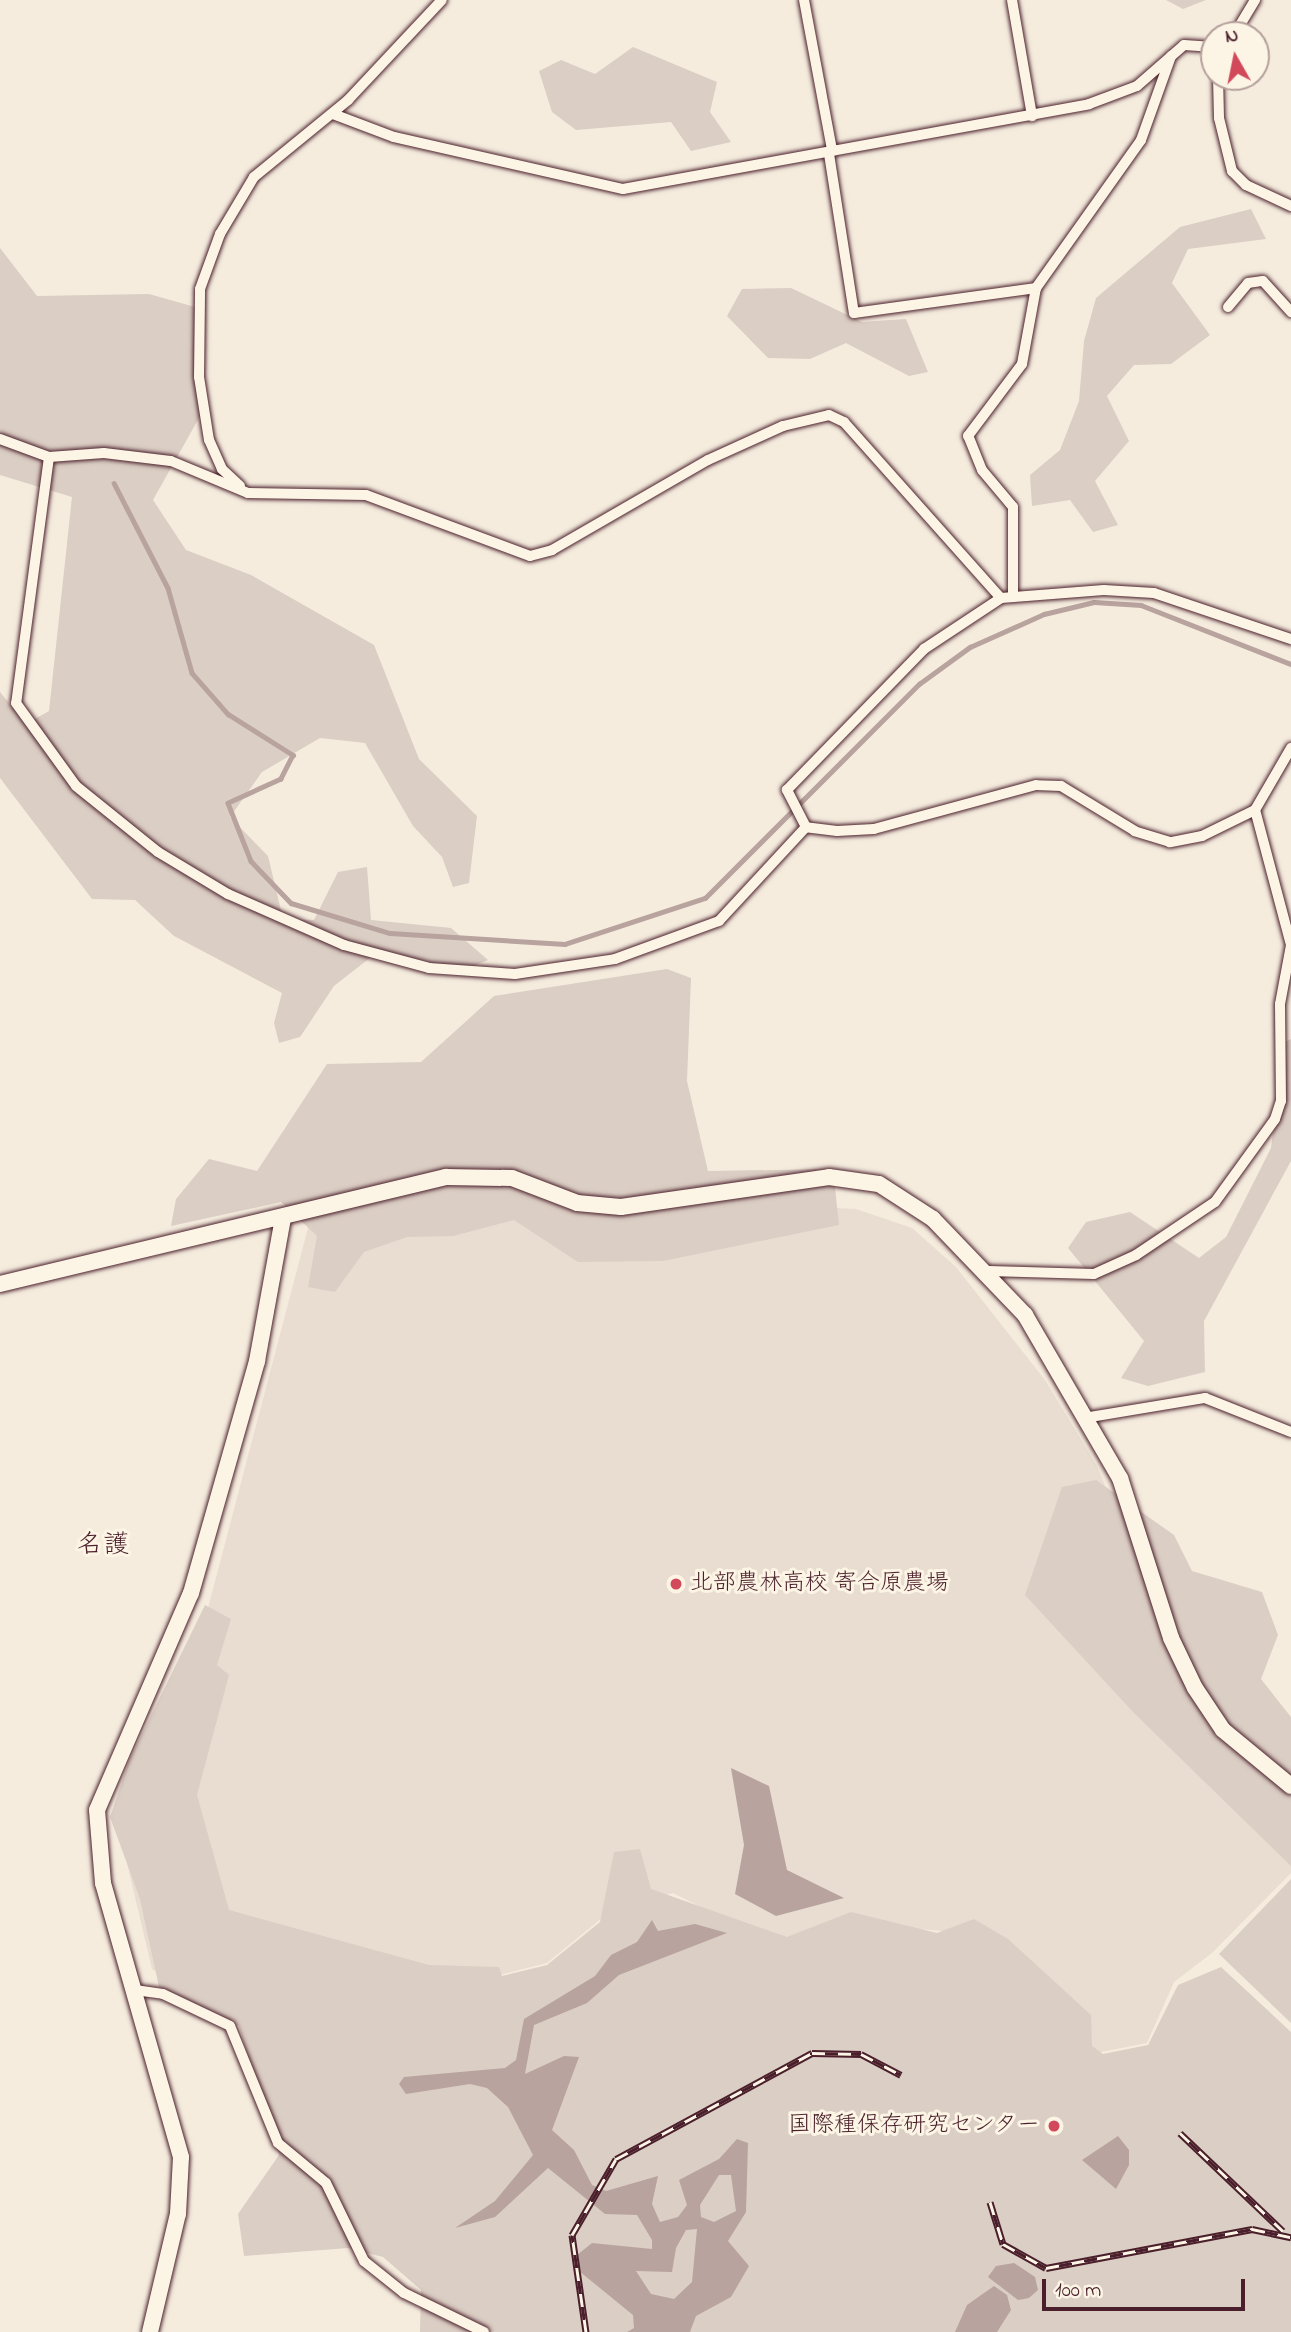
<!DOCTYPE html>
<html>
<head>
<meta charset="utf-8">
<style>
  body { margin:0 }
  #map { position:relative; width:1291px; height:2332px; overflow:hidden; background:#f5ecde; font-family:"Indie Flower","Klee One",sans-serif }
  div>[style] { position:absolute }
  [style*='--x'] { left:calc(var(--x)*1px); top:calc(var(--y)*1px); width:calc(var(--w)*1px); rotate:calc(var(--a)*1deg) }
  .built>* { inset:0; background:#e8ddd0 }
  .green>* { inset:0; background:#dbcec4 }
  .water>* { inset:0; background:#b8a39e }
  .stream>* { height:4.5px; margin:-2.25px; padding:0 2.25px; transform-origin:2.25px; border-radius:2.25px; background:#b8a39e }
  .roads { filter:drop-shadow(0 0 2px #4a1f2b) drop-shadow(0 0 2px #4a1f2b) }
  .street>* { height:10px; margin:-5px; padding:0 5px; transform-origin:5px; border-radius:5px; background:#fcf5e5 }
  .secondary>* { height:16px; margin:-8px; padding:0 8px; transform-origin:8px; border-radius:8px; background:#fcf5e5 }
  .rail>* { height:7px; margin-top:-3.5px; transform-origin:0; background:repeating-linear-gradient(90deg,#fcf5e5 0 13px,#4a1f2b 0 26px); box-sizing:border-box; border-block:2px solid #4a1f2b }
  .dots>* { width:19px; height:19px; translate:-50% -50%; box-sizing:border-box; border:4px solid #fcf5e5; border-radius:50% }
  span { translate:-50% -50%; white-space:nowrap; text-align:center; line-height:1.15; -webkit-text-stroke:6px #fcf5e5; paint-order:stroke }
  .poi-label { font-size:23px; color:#4a1f2b }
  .left { translate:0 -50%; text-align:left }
  .right { translate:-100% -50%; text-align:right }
  .quarter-label { font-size:26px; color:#4a1f2b }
  .north { position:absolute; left:1200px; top:21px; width:70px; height:70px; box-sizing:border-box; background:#fcf5e5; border:2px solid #b59f9b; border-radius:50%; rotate:351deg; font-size:19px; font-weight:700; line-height:28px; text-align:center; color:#4a1f2b }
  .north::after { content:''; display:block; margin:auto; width:24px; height:32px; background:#d1495b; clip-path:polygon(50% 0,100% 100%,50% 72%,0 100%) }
  .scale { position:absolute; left:1042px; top:2279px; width:203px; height:32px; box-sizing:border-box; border:4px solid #4a1f2b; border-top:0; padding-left:9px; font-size:21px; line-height:24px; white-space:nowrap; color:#4a1f2b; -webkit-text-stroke:5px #fcf5e5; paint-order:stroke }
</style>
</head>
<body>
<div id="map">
  <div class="built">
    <div style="clip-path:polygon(788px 1206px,856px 1209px,912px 1228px,956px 1267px,1045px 1380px,1097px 1466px,1131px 1549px,1291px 1800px,1291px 1873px,1212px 1953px,1174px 1982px,1147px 2043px,1086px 2055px,979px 1934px,882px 1926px,822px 1949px,763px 1938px,673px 1893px,613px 1909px,547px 1963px,365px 2008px,218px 2013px,152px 1969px,122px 1842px,198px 1646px,308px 1228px,342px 1210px)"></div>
  </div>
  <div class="green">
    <div style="clip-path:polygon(1166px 0,1206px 0,1183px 9px)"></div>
    <div style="clip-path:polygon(633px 47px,717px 82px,710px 112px,731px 142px,691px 151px,671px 122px,576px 130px,552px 112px,539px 71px,561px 60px,595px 74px)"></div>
    <div style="clip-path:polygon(1251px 209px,1266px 239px,1188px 249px,1172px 283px,1210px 335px,1171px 364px,1134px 365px,1107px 396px,1129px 441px,1095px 481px,1118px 525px,1093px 532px,1070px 500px,1032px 506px,1030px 475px,1060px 450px,1079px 401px,1084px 341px,1096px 298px,1180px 227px)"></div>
    <div style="clip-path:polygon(0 248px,37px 296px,149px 294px,195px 307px,204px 354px,204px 409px,153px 500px,186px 550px,251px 575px,374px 645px,419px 759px,477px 816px,469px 883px,453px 887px,442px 857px,413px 826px,365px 743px,320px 738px,262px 772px,230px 817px,268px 856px,283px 919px,314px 920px,338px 872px,367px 867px,371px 920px,451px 928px,488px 960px,463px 970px,380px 950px,334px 986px,300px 1037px,279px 1043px,274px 1023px,282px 993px,174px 936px,135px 900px,92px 899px,0 778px,0 692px,26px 724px,49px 711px,72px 497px,0 475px)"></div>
    <div style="clip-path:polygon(791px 288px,862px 322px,906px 319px,928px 372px,909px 376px,846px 343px,810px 359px,768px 358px,727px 316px,742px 289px)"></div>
    <div style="clip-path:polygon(667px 969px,691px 978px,687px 1081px,708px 1171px,833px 1169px,839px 1225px,663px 1261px,578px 1262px,514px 1220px,453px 1236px,407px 1237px,364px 1252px,335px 1292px,308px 1287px,317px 1236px,281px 1202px,171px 1226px,176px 1199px,209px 1159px,257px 1171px,327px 1064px,421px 1062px,494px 996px)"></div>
    <div style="clip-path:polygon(1291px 1039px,1291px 1161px,1204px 1321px,1205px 1372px,1148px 1386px,1121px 1378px,1144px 1341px,1068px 1248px,1086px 1222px,1130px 1212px,1199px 1258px,1226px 1237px,1271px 1148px,1285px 1042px)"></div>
    <div style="clip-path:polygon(1096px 1480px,1174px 1535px,1192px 1571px,1262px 1592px,1278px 1635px,1261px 1679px,1291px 1717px,1291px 1866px,1134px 1713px,1025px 1595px,1062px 1487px)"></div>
    <div style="clip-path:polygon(205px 1605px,231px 1619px,217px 1665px,229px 1675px,197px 1795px,229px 1910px,429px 1965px,499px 1967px,502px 1976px,547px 1965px,600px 1922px,614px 1852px,640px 1849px,651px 1889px,787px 1937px,851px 1912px,937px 1933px,974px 1919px,1008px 1939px,1091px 2015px,1092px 2046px,1103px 2054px,1148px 2045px,1178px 1985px,1221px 1967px,1291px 2032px,1291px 2332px,420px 2332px,421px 2290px,383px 2257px,348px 2248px,244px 2256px,238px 2214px,279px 2155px,239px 2026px,159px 1987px,140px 1899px,110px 1817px,129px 1761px)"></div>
    <div style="clip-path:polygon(1291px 1879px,1291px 2023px,1219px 1954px)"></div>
  </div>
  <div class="water">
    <div style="clip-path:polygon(731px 1768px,769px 1786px,787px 1870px,844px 1898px,776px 1916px,735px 1894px,744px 1845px)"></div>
    <div style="clip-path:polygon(evenodd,652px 1920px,658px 1931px,695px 1924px,727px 1933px,619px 1975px,587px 2003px,534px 2025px,525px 2074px,564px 2056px,579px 2057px,552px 2130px,574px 2150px,592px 2185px,606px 2191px,658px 2176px,652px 2204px,660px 2222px,678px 2217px,687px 2205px,679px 2180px,719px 2159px,737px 2139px,748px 2143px,746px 2212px,728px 2241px,749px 2266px,731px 2297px,696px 2316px,690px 2332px,627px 2332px,634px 2328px,633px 2315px,579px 2271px,577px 2255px,592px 2243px,652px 2249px,652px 2240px,637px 2215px,605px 2214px,548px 2168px,495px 2217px,455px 2228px,495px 2201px,533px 2155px,508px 2107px,487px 2088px,470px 2084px,406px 2094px,399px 2084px,404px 2077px,505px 2068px,516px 2060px,524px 2019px,595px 1976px,611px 1955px,637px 1942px,652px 1920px,719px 2175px,731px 2175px,736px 2211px,714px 2222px,701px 2217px,700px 2205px,719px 2175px,652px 1920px,697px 2229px,692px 2282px,674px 2299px,651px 2294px,636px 2271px,672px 2272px,676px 2248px,686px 2230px,697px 2229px)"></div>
    <div style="clip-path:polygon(1118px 2136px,1129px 2150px,1129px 2165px,1116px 2189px,1082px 2160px)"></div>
    <div style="clip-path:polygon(1014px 2263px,1035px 2277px,1038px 2290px,1029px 2298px,1018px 2300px,988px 2277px,996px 2266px)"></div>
    <div style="clip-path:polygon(994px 2286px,1007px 2295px,1011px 2310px,997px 2332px,955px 2332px,967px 2305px)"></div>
  </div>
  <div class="stream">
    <div style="--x:114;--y:483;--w:118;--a:62.8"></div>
    <div style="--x:168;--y:588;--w:88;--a:74.2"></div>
    <div style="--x:192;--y:673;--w:55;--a:48.7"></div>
    <div style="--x:228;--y:714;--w:77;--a:32.2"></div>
    <div style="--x:293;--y:755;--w:27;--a:117"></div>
    <div style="--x:281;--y:779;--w:58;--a:155.6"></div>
    <div style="--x:228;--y:803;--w:62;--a:68.4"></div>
    <div style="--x:251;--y:861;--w:58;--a:46.4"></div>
    <div style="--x:291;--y:903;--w:103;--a:16.9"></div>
    <div style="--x:390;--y:933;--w:175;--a:3.6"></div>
    <div style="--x:565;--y:944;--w:147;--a:-18.2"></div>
    <div style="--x:705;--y:898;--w:303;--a:-45"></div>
    <div style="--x:919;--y:684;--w:63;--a:-36"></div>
    <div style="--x:970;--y:647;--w:81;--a:-24"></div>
    <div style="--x:1044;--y:614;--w:51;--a:-13.5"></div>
    <div style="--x:1094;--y:602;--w:47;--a:3.7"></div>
    <div style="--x:1141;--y:605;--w:161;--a:21.5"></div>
  </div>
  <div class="roads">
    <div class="street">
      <div style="--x:804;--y:0;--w:153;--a:79.4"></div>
      <div style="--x:1012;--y:0;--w:118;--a:80.2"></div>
      <div style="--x:1234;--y:35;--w:41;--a:-59"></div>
      <div style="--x:1218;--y:77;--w:41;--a:88.6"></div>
      <div style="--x:1219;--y:118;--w:55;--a:76.2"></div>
      <div style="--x:1232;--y:171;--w:20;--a:45"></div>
      <div style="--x:1246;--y:185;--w:50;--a:25"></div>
      <div style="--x:333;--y:114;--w:65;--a:20.7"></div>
      <div style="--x:394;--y:137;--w:235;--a:12.8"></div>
      <div style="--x:623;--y:189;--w:474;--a:-10.3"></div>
      <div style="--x:1089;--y:104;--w:51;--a:-20.6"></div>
      <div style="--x:1137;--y:86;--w:62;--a:-41.1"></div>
      <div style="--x:1184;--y:45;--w:30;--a:4"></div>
      <div style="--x:829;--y:154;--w:161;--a:81.1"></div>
      <div style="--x:854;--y:313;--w:184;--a:-7.8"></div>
      <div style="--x:1228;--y:307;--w:31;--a:-50"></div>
      <div style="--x:1248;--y:283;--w:15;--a:-8"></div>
      <div style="--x:1263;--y:281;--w:42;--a:47.9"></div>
      <div style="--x:0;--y:439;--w:52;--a:20.2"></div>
      <div style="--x:49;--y:457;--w:55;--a:-4.2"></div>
      <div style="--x:104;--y:453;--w:67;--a:6.8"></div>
      <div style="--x:171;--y:461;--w:83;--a:22.6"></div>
      <div style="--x:248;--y:493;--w:118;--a:1"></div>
      <div style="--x:366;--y:495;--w:175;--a:20.4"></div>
      <div style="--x:530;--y:556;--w:23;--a:-15"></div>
      <div style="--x:552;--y:550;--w:180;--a:-30"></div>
      <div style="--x:708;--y:460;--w:82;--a:-24.4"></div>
      <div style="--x:783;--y:426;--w:47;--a:-13.4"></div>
      <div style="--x:829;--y:415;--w:17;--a:25"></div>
      <div style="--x:844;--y:422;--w:236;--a:48.3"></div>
      <div style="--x:49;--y:457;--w:248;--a:97.6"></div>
      <div style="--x:16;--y:703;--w:102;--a:54.1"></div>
      <div style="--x:76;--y:786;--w:105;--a:38.8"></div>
      <div style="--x:158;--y:852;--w:82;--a:31"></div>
      <div style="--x:228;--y:894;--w:127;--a:23.7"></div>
      <div style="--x:344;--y:945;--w:88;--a:15.1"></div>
      <div style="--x:429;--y:968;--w:86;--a:4"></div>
      <div style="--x:515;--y:974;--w:101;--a:-8.5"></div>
      <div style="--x:615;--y:959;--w:111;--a:-20.1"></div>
      <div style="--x:719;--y:921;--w:128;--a:-47.2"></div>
      <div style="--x:240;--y:486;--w:25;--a:-137"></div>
      <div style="--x:222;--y:469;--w:32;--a:-114"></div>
      <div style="--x:209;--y:440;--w:64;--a:-99"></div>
      <div style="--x:199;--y:377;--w:88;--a:-89.3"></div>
      <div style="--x:200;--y:289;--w:59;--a:-70"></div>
      <div style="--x:220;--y:234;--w:66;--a:-59.2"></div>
      <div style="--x:254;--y:177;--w:122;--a:-39.3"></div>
      <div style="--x:348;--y:100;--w:137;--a:-46.8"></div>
      <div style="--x:1013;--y:595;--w:88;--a:-90"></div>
      <div style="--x:1013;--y:507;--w:48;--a:-130"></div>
      <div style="--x:982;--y:470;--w:37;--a:-112"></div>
      <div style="--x:968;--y:436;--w:90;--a:-53.1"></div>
      <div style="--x:1022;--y:364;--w:77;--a:-79.6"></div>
      <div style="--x:1036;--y:288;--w:181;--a:-54.6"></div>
      <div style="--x:1141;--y:140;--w:89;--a:-70.3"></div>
      <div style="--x:1255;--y:810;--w:59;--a:153.9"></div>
      <div style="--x:1202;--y:836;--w:33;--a:169"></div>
      <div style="--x:1170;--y:842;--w:37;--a:-163"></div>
      <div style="--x:1135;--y:831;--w:87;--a:-148.7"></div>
      <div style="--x:1061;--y:786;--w:25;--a:-178"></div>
      <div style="--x:1036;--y:785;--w:168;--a:164.8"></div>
      <div style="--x:874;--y:829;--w:37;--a:177"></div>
      <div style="--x:837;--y:831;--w:31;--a:-173"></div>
      <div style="--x:806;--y:827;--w:42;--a:-117.2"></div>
      <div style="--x:787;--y:790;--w:197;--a:-45.8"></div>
      <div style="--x:924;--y:649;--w:92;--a:-33.5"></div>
      <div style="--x:1001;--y:598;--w:103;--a:-4.4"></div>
      <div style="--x:1104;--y:590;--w:50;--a:3.4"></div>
      <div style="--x:1154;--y:593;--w:145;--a:18.6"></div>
      <div style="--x:989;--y:1271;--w:105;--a:1.6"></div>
      <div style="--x:1094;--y:1274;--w:46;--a:-24.3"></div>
      <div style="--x:1136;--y:1255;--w:95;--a:-33.9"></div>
      <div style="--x:1215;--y:1202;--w:102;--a:-54.1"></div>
      <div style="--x:1275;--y:1119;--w:19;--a:-72"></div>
      <div style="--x:1281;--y:1101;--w:97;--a:-90.6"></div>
      <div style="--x:1280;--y:1004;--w:60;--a:-79.4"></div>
      <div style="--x:1291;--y:945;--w:140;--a:-104.9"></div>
      <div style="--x:1255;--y:810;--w:72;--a:-59.9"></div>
      <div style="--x:1090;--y:1417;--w:117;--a:-9.4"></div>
      <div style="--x:1205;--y:1398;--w:92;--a:21.6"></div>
      <div style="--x:135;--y:1990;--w:28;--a:8"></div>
      <div style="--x:163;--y:1994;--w:74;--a:25.5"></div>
      <div style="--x:230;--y:2026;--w:126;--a:67.7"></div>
      <div style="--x:278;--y:2143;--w:62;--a:39.8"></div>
      <div style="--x:326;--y:2183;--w:87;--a:64"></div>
      <div style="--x:364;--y:2261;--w:51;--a:38.7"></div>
      <div style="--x:404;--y:2293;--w:89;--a:26"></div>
    </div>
    <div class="secondary">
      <div style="--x:0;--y:1284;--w:459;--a:-13.5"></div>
      <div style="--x:446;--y:1177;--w:66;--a:0.9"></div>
      <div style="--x:512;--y:1178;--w:70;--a:21"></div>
      <div style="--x:577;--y:1203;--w:44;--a:5.2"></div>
      <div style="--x:621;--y:1207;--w:210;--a:-8.2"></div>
      <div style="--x:829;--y:1177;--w:50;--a:8"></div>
      <div style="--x:879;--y:1184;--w:64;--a:32.9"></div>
      <div style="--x:933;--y:1219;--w:133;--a:46.2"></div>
      <div style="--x:1025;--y:1315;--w:189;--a:59.8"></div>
      <div style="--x:1120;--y:1478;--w:168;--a:72.3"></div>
      <div style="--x:1171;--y:1638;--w:55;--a:64.4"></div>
      <div style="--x:1195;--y:1688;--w:50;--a:56.3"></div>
      <div style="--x:1223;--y:1730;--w:88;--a:39.5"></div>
      <div style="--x:150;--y:2332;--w:121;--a:-76.7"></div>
      <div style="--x:178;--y:2214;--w:57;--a:-87"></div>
      <div style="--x:181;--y:2157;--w:285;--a:-105.9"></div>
      <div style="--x:103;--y:1883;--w:73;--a:-94.7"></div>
      <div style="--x:97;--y:1810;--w:236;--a:-66.6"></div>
      <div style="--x:191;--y:1593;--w:241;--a:-74.1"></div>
      <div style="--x:257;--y:1361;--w:145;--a:-79.7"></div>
    </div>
  </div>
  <div class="rail">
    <div style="--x:1180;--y:2133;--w:142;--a:43.6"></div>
    <div style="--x:990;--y:2202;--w:44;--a:72.8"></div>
    <div style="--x:1003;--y:2244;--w:49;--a:29.2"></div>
    <div style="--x:1046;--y:2268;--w:210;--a:-10.7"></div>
    <div style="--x:1252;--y:2229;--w:40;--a:12"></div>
    <div style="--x:586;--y:2332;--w:98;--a:-98.2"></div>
    <div style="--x:572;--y:2235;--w:88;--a:-59.9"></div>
    <div style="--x:616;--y:2159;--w:223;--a:-28.4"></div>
    <div style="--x:812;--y:2053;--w:49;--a:1.2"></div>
    <div style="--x:861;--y:2054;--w:45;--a:27.7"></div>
  </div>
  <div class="dots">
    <div style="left:676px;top:1584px;background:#d1495b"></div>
    <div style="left:1054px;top:2126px;background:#d1495b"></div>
  </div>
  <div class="poi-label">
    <span class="left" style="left:690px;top:1584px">北部農林高校 寄合原農場</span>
    <span class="right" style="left:1040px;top:2126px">国際種保存研究センター</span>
  </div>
  <div class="quarter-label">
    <span style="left:103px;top:1547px">名護</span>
  </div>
  <div class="north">N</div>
  <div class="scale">100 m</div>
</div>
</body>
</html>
